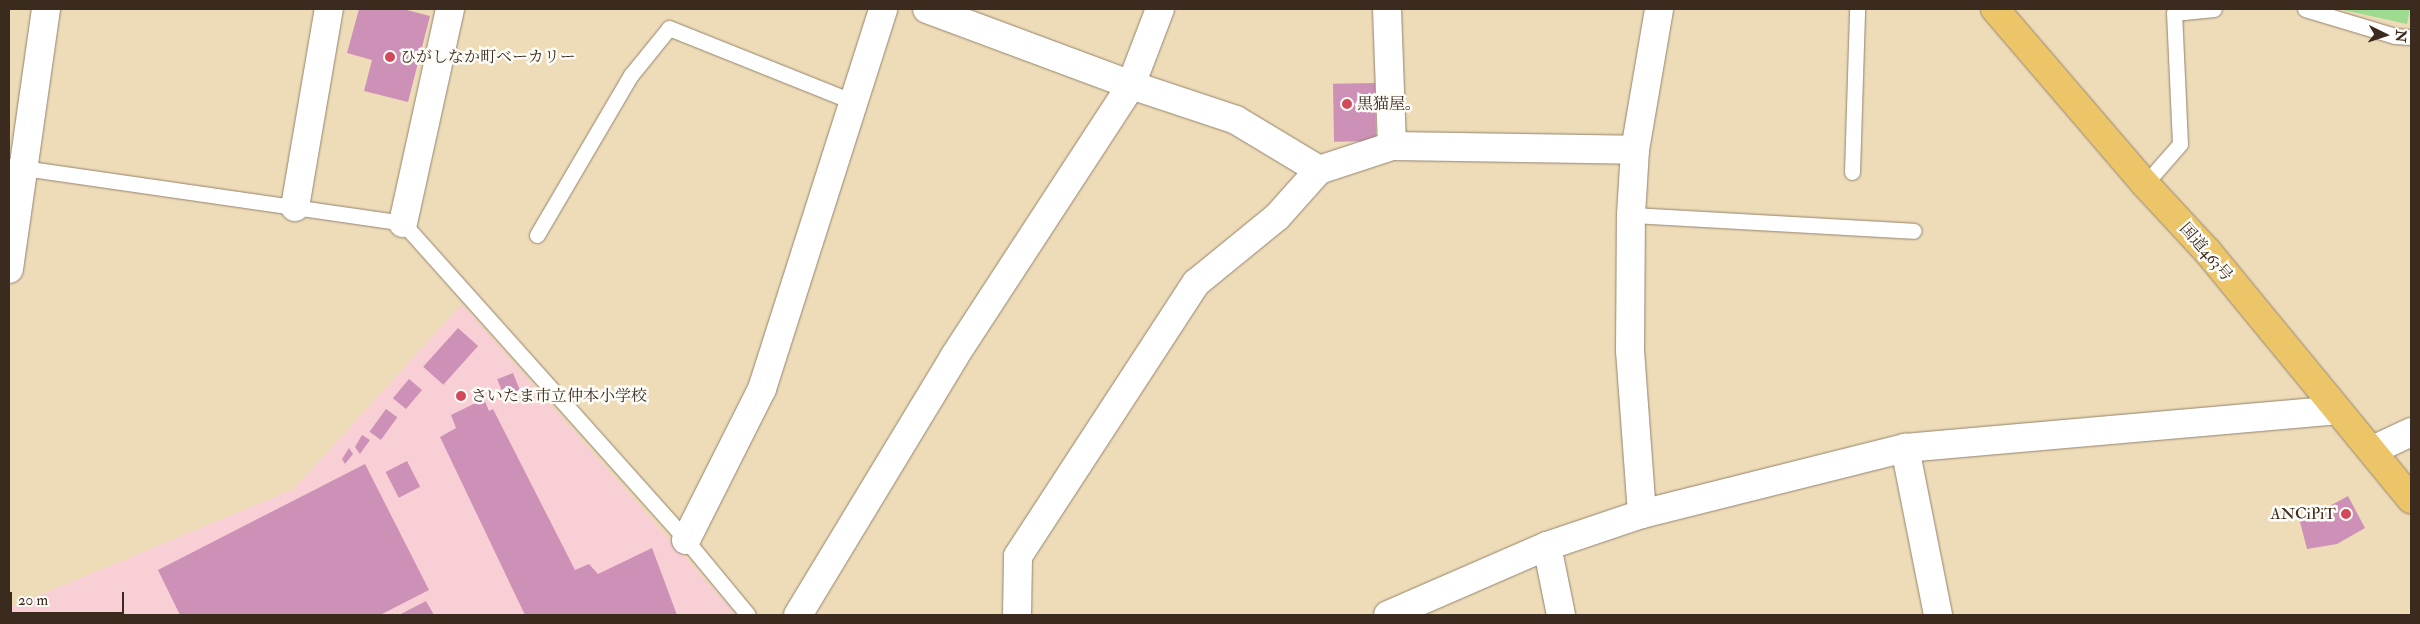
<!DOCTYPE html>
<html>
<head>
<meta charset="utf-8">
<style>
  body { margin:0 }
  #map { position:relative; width:2420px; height:624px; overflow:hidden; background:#eedcb9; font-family:"IM FELL Double Pica","Noto Serif JP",serif }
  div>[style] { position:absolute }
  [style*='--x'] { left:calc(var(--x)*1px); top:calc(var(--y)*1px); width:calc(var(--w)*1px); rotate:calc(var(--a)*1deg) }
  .built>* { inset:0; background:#f7cfd4 }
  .green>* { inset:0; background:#9cdb90 }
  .building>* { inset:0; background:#cd90b7; transform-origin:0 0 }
  .roads { filter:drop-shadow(0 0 1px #94836c) drop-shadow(0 0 1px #94836c) }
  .service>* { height:15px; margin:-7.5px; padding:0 7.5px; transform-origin:7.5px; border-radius:7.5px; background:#fff }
  .minor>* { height:28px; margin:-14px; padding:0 14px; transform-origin:14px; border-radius:14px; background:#fff }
  .tertiary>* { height:28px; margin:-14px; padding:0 14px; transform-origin:14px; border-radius:14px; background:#fff }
  .trunk>* { height:28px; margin:-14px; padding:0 14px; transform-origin:14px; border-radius:14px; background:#edc569 }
  .dots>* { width:14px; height:14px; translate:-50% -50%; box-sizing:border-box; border:2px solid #fdfcf7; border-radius:50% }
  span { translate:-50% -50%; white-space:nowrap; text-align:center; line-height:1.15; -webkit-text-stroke:5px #fdfcf7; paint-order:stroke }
  .poi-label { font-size:16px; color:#3b2a1e }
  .left { translate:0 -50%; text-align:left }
  .right { translate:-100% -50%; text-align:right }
  .street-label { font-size:16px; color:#3b2a1e }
  .frame { position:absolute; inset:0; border:10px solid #3b2a1e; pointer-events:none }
  .north { position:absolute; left:2360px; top:10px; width:50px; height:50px; -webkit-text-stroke:4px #fdfcf7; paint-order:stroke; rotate:94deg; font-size:14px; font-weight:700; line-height:20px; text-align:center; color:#3b2a1e }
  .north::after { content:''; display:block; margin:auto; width:18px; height:22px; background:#3b2a1e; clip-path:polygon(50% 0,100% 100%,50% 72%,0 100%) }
  .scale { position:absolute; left:10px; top:592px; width:114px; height:22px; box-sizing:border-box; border:2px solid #3b2a1e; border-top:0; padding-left:6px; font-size:15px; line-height:18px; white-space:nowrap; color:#3b2a1e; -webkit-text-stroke:4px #fdfcf7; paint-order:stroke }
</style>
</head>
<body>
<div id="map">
  <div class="built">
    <div style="clip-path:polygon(462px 304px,736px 615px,9px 615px,9px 608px,294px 489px)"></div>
  </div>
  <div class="green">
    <div style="clip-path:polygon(2339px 9px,2410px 9px,2407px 24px)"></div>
  </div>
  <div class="building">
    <div style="clip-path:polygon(359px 9px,403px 9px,430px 16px,408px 102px,364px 91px,372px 60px,347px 53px)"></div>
    <div style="left:1375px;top:83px;width:58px;height:42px;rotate:89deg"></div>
    <div style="left:458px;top:328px;width:27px;height:52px;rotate:42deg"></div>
    <div style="left:513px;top:373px;width:18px;height:17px;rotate:68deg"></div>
    <div style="left:409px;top:379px;width:17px;height:25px;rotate:40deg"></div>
    <div style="clip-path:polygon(484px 399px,489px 411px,493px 409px,575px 570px,589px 564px,598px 574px,652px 548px,677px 615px,525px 615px,440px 437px,456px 428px,451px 415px)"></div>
    <div style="left:386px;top:409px;width:14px;height:28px;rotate:36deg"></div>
    <div style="clip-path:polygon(362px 435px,370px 440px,360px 454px,355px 447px)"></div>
    <div style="clip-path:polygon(349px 448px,353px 454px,345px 464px,342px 459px)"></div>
    <div style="left:407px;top:461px;width:29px;height:24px;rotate:63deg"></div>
    <div style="clip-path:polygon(365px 464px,429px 590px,380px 615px,180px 615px,158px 570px)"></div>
    <div style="clip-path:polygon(2348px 496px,2365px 528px,2337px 544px,2307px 549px,2300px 522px)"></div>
    <div style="clip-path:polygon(426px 601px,434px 615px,399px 615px)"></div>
  </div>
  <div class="roads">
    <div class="service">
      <div style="--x:2305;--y:9;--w:94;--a:16.7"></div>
      <div style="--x:2395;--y:36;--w:16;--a:4"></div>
      <div style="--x:9;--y:166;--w:398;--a:8.2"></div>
      <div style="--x:403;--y:223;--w:425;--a:48.2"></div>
      <div style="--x:686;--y:540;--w:97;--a:50.4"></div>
      <div style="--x:1852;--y:172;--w:163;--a:-88.2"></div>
      <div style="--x:2145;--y:184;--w:53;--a:-48.8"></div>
      <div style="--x:2180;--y:144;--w:131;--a:-92.6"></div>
      <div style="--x:2174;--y:13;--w:40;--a:-5.7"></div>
      <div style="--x:1631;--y:215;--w:283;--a:3.2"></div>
      <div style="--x:537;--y:235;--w:186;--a:-59.6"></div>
      <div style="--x:631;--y:75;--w:60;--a:-51"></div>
      <div style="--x:669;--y:28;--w:199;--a:21.8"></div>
    </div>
    <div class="minor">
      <div style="--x:927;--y:9;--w:218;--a:20.4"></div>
      <div style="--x:1131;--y:85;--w:111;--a:18.4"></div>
      <div style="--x:1236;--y:120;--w:97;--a:31.1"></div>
      <div style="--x:1387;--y:9;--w:137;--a:87.9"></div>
      <div style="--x:295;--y:207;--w:201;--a:-80.3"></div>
      <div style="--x:403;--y:223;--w:219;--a:-77.6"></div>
      <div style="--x:9;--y:269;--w:263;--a:-81.9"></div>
      <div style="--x:1905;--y:448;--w:170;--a:78.8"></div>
      <div style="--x:1642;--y:514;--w:163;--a:-94.2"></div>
      <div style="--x:1630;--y:351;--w:136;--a:-89.6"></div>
      <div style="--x:1631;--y:215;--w:65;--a:-86.5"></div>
      <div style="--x:1635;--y:150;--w:143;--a:-80.3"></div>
      <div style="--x:686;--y:540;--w:169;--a:-63.3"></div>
      <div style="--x:762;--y:389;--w:399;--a:-72.3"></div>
      <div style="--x:1547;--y:546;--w:70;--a:78.5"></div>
      <div style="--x:798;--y:615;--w:301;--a:-58.8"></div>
      <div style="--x:954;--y:357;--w:325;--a:-56.9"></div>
      <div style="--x:1131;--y:85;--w:81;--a:-69.1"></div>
      <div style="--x:1017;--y:615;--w:59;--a:-89"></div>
      <div style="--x:1018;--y:556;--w:326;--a:-56.9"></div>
      <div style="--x:1196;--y:283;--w:104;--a:-39.2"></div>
      <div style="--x:1277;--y:217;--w:63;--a:-48.2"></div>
      <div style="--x:1319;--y:170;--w:77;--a:-18.2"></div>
      <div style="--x:1392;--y:146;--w:243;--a:0.9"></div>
      <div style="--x:1388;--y:615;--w:173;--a:-23.5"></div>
      <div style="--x:1547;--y:546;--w:100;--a:-18.6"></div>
      <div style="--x:1642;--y:514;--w:271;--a:-14.1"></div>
      <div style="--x:1905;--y:448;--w:433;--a:-5"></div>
    </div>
    <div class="tertiary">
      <div style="--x:2373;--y:450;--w:42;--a:-25.3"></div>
    </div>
    <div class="trunk">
      <div style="--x:1995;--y:9;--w:230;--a:49.4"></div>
      <div style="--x:2145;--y:184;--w:93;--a:47.2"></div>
      <div style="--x:2208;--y:252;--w:320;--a:50.6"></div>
    </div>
  </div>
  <div class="dots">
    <div style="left:390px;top:57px;background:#d1495b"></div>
    <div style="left:1347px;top:104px;background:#d1495b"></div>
    <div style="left:461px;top:396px;background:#d1495b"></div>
    <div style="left:2346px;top:514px;background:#d1495b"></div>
  </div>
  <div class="poi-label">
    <span class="left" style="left:400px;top:57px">ひがしなか町ベーカリー</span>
    <span class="left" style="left:1357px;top:104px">黒猫屋。</span>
    <span class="left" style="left:471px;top:396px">さいたま市立仲本小学校</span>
    <span class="right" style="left:2336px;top:514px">ANCiPiT</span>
  </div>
  <div class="street-label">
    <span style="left:2206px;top:252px;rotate:49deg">国道463号</span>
  </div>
  <div class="frame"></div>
  <div class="north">N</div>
  <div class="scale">20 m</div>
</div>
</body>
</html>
